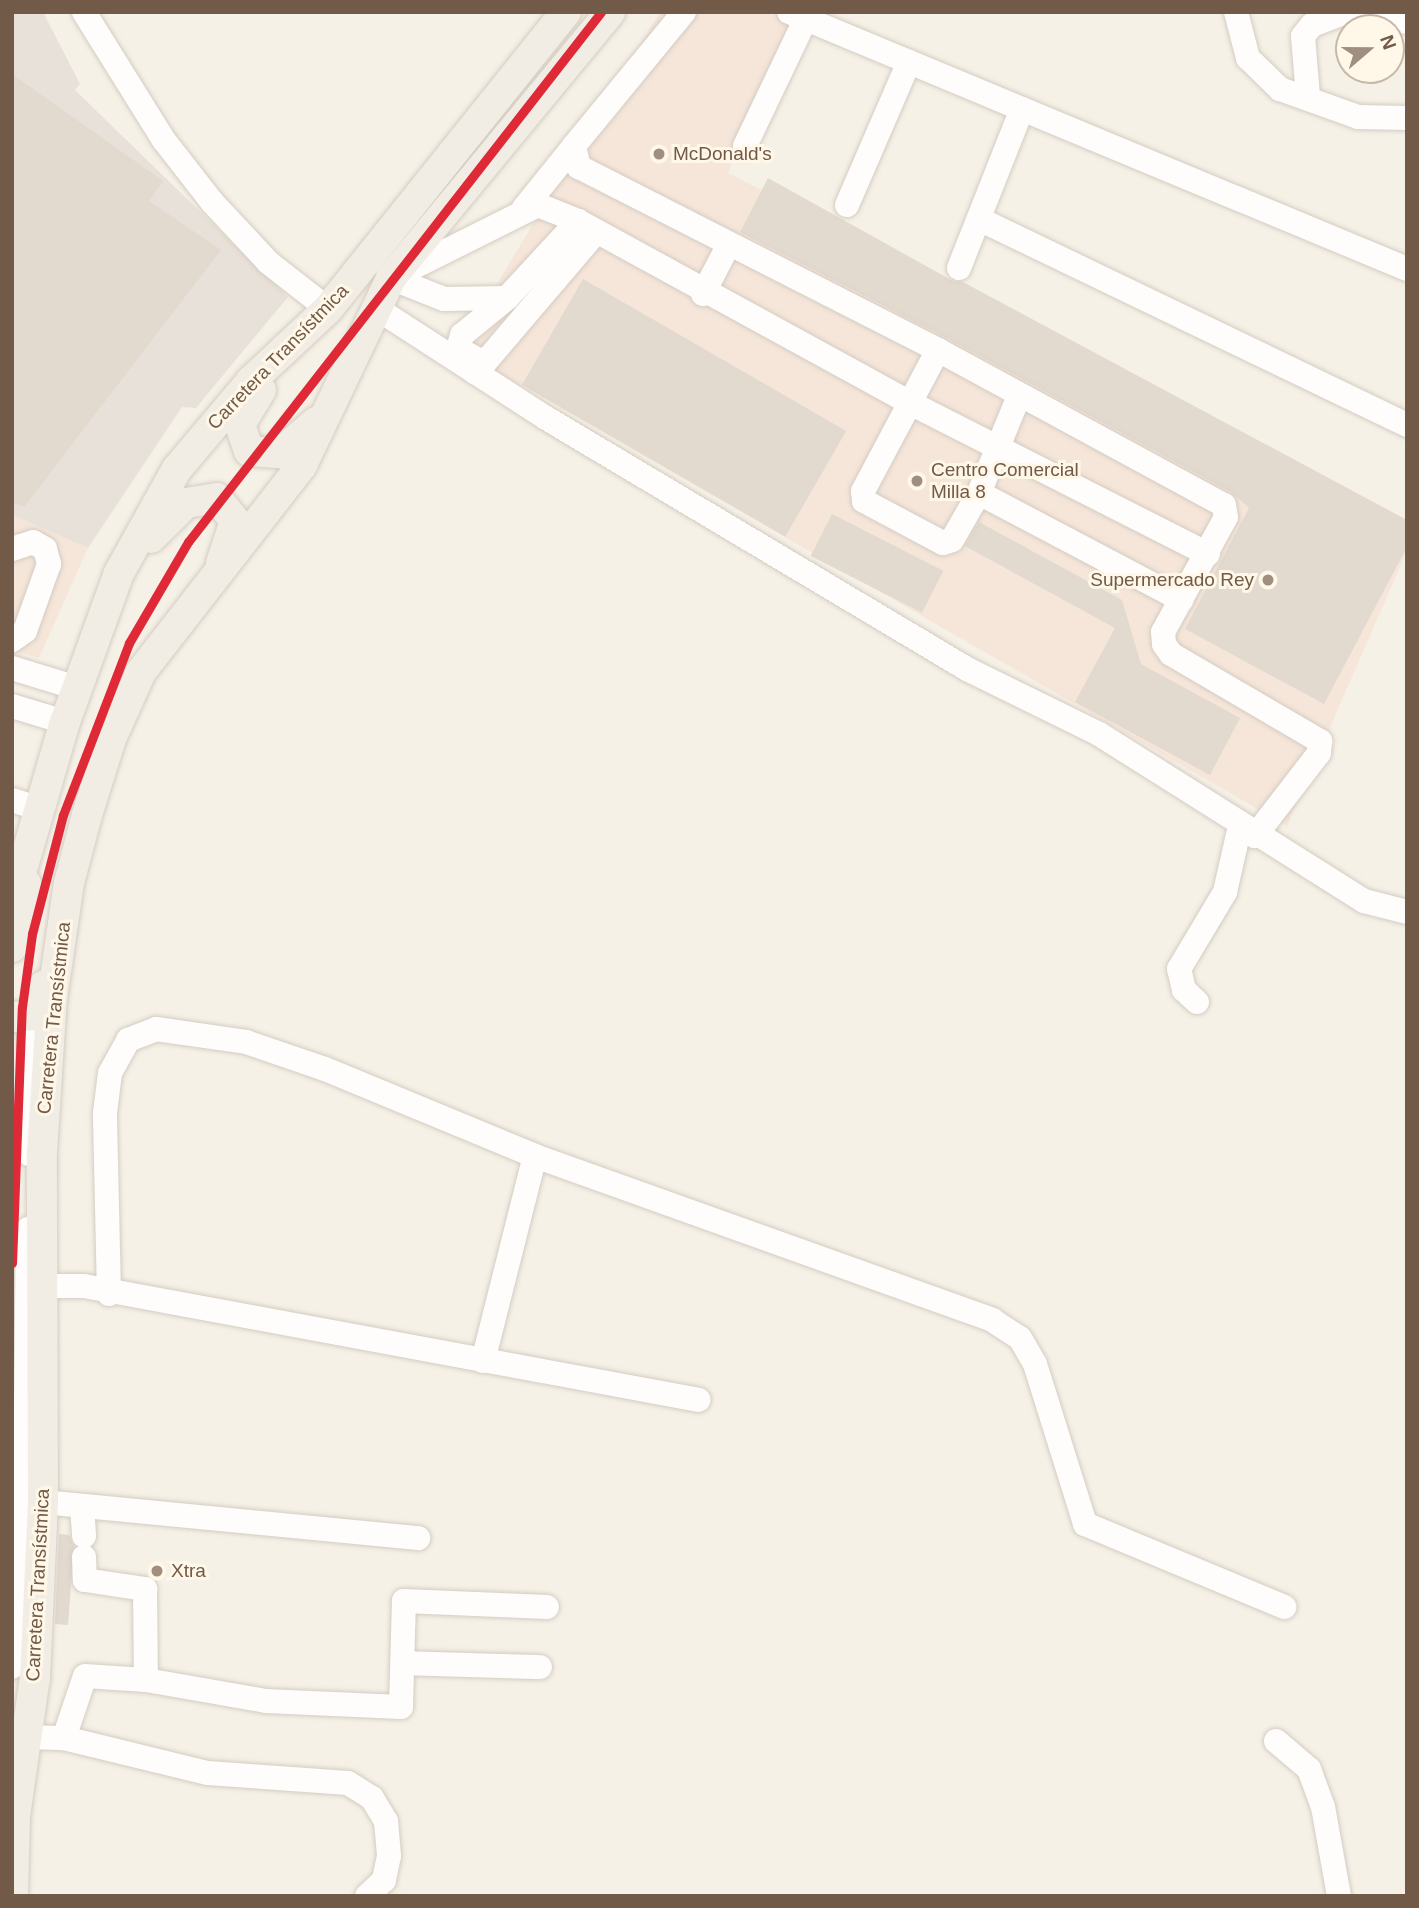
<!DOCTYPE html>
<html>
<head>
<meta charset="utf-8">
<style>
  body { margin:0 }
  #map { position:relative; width:1419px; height:1908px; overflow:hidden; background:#f6f1e7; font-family:Helvetica,sans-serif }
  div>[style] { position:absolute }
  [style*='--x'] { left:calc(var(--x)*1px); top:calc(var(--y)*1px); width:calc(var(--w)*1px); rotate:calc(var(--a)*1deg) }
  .commercial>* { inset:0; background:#f6e6da }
  .industrial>* { inset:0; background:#e8e1d9 }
  .building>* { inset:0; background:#e2d9cf; transform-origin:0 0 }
  .roads { filter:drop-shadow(0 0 2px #d4ccc2) drop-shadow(0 0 2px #d4ccc2) }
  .minor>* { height:24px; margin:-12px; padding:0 12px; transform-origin:12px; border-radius:12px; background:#fefdfb }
  .major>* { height:30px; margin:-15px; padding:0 15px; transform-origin:15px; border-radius:15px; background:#f2ede4 }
  .metro-1>* { height:9px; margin:-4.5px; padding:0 4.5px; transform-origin:4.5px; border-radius:4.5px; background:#df2937 }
  .dots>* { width:19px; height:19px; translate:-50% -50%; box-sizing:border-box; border:4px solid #fff7e7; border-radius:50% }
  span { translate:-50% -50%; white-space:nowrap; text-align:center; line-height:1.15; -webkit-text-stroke:6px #fff7e7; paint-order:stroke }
  .poi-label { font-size:19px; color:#725a49 }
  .left { translate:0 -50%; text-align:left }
  .right { translate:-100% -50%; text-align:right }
  .street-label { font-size:19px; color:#725a49 }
  .frame { position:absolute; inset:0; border:14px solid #725a49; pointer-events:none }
  .north { position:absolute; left:1335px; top:14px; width:70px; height:70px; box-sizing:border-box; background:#fff7e7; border:2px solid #c7b8a8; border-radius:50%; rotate:70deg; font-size:19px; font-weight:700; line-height:28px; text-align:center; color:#725a49 }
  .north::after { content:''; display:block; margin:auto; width:24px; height:32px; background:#a08f80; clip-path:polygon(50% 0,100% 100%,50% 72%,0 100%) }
</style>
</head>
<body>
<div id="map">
  <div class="commercial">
    <div style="clip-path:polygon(660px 12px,794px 12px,728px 173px,1407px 520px,1407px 551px,1287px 826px,458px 349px)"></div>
    <div style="clip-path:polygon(12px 515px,88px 548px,39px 658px,12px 650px)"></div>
  </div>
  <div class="industrial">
    <div style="clip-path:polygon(12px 12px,43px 12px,80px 84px,75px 90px,288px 297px,196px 408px,182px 407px,88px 548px,12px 515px)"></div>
  </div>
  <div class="building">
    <div style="clip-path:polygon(12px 74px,163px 181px,149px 201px,221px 250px,24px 507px,12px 502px)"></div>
    <div style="clip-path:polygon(768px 178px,953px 281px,963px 282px,1407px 520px,1407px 547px,1324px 704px,1185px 629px,1249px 508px,1231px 492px,945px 337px,740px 232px)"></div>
    <div style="left:583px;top:279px;width:304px;height:122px;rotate:30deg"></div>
    <div style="left:832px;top:514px;width:125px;height:47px;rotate:27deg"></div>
    <div style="clip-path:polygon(979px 522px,1122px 600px,1141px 664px,1240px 718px,1210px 775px,1075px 702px,1115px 628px,965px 546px)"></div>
    <div style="clip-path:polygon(59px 1534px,69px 1535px,74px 1546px,68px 1625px,55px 1624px)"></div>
  </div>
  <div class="roads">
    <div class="minor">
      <div style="--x:84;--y:12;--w:150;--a:58.1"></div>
      <div style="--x:163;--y:139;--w:80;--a:52.1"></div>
      <div style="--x:212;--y:202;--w:83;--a:46.9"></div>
      <div style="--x:269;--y:263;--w:75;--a:37.9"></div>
      <div style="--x:684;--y:12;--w:173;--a:129.4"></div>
      <div style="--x:574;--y:146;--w:22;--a:77"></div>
      <div style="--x:579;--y:167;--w:403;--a:27"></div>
      <div style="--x:938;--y:350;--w:325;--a:28.5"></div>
      <div style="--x:1224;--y:505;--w:12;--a:81"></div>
      <div style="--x:1226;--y:517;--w:131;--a:118.7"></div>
      <div style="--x:1163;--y:632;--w:12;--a:85"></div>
      <div style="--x:1164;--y:644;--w:12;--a:55"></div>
      <div style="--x:1171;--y:654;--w:173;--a:30.3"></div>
      <div style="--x:1320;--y:741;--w:12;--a:95"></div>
      <div style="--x:1319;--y:753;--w:105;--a:127.6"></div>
      <div style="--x:789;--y:12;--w:669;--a:22.58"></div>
      <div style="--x:1236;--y:12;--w:48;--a:75.4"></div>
      <div style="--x:1248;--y:58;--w:45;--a:44.1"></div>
      <div style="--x:1280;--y:89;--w:83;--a:19.7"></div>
      <div style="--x:1358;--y:117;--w:49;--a:1.2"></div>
      <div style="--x:1354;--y:12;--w:54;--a:10.7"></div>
      <div style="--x:1308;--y:96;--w:60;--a:-94.8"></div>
      <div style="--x:1303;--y:36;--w:14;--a:-51"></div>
      <div style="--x:1312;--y:25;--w:36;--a:-21"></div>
      <div style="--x:745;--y:146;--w:142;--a:-64.5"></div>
      <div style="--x:847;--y:205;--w:156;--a:-66.6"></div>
      <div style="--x:524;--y:208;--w:80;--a:-51.1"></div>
      <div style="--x:979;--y:219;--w:475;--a:25.7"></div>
      <div style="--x:959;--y:268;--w:171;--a:-68.4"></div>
      <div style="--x:394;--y:277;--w:161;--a:-26.6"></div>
      <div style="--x:538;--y:205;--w:43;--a:21.8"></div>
      <div style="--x:578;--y:221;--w:379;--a:28.7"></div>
      <div style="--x:910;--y:403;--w:334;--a:26.9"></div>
      <div style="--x:391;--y:278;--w:57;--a:21.6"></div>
      <div style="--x:444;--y:299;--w:63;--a:-0.9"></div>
      <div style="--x:507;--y:298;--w:105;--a:-47.3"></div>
      <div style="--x:703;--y:294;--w:56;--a:-62.5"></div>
      <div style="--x:376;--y:308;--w:202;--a:32.9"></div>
      <div style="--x:546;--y:418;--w:492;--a:30.8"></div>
      <div style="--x:969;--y:670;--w:145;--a:26.2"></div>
      <div style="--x:1099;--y:734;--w:313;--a:32.2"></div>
      <div style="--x:1364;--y:901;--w:44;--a:14.3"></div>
      <div style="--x:938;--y:350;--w:160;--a:118"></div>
      <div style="--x:863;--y:491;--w:10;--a:84"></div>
      <div style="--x:864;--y:501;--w:89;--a:28"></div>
      <div style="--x:943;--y:543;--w:9;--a:-18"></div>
      <div style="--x:952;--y:540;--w:54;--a:-60.1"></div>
      <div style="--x:979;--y:493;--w:229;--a:27.8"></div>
      <div style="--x:479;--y:360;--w:24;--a:-152"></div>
      <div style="--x:458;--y:349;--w:15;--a:-74"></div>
      <div style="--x:462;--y:335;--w:58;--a:-39.4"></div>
      <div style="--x:476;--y:373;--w:185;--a:-49.6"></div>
      <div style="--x:979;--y:493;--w:105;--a:-67.6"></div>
      <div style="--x:12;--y:549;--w:22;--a:-18"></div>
      <div style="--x:33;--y:542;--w:14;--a:30"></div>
      <div style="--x:45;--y:549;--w:16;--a:75"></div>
      <div style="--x:49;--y:564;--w:71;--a:109.7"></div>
      <div style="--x:25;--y:631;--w:16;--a:145"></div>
      <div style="--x:12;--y:668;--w:68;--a:17.1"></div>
      <div style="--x:12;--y:706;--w:55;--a:16.8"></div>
      <div style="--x:12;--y:800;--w:26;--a:18"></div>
      <div style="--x:1197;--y:1002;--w:18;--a:-137"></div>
      <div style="--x:1184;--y:990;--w:22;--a:-103"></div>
      <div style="--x:1179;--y:969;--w:90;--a:-59.1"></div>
      <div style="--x:1225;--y:892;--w:68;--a:-77.2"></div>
      <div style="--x:29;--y:1154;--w:136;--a:-89.6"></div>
      <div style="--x:44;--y:1286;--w:40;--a:0"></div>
      <div style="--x:84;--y:1286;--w:625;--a:10.5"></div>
      <div style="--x:109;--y:1294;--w:181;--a:-91.3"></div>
      <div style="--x:105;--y:1113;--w:40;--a:-82.9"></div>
      <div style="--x:110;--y:1073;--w:38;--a:-61"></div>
      <div style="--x:128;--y:1040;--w:30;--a:-21"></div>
      <div style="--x:156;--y:1029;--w:91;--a:8.2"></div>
      <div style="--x:246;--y:1042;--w:83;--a:18.9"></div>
      <div style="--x:325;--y:1069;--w:227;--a:22.5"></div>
      <div style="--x:535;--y:1156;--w:486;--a:19.7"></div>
      <div style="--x:992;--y:1320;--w:33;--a:33"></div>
      <div style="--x:1020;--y:1338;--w:30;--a:60"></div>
      <div style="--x:1035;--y:1364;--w:168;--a:72.6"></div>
      <div style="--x:1085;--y:1524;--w:216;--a:22.6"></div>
      <div style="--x:483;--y:1361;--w:211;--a:-75.8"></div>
      <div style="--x:43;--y:1502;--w:377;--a:5.5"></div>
      <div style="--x:82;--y:1506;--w:30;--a:86"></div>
      <div style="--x:84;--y:1557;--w:23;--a:88"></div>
      <div style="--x:85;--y:1580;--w:61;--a:8.5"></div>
      <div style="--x:145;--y:1589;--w:91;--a:89.4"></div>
      <div style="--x:403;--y:1663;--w:137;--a:1.7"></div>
      <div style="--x:12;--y:1667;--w:165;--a:-85.5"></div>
      <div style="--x:25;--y:1503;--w:274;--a:-89.4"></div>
      <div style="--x:28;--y:1737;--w:36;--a:2"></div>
      <div style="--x:64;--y:1738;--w:148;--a:13.7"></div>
      <div style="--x:208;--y:1773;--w:140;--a:4.1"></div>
      <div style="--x:348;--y:1783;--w:28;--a:32"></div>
      <div style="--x:372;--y:1798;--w:27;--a:59"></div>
      <div style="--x:386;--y:1821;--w:35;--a:85"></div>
      <div style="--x:389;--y:1856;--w:25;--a:102"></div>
      <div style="--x:384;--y:1880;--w:23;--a:137"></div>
      <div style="--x:64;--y:1738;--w:65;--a:-71.3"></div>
      <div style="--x:85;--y:1676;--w:61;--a:3.8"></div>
      <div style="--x:146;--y:1680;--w:122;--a:9.9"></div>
      <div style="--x:266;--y:1701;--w:135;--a:2.5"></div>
      <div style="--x:401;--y:1707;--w:106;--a:-88.4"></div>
      <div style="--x:404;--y:1601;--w:143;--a:2.4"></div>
      <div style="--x:1276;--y:1741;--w:43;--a:40.3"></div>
      <div style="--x:1309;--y:1769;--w:40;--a:69.8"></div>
      <div style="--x:1323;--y:1807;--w:90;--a:79.8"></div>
    </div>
    <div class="major">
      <div style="--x:261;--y:390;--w:41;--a:121"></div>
      <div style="--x:240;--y:425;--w:28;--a:71"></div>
      <div style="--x:249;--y:451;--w:31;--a:4"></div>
      <div style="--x:280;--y:453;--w:48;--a:-40.7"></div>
      <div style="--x:151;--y:538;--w:49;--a:-45"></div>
      <div style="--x:186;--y:503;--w:31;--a:-9"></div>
      <div style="--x:217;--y:498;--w:29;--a:52"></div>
      <div style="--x:235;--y:521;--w:44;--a:108.4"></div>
      <div style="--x:12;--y:904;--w:190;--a:-73.8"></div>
      <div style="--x:65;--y:722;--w:158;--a:-70.1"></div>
      <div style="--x:119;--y:573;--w:119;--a:-60.9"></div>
      <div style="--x:177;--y:469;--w:115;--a:-49.9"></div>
      <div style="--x:251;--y:381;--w:105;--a:-43.1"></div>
      <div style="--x:328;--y:309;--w:381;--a:-51.3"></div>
      <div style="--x:12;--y:947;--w:65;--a:-77.5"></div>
      <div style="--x:12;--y:1017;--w:23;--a:-5"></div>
      <div style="--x:35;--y:1015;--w:31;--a:-73"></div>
      <div style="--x:13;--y:1896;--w:80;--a:-88.6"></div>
      <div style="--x:15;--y:1816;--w:139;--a:-81.8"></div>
      <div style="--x:35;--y:1678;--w:176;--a:-87.4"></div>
      <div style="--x:43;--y:1502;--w:350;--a:-90.2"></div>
      <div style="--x:42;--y:1152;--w:153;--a:-86.3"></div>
      <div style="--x:52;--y:999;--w:117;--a:-81.7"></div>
      <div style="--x:69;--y:883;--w:70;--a:-75.2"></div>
      <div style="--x:87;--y:815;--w:80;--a:-72.5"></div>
      <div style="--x:111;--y:739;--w:73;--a:-65.9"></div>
      <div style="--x:141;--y:672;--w:262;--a:-52.1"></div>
      <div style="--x:302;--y:465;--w:207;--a:-64.5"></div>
      <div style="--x:391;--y:278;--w:345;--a:-50.5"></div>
    </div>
  </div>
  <div class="metro-1">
    <div style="--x:12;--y:1263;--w:256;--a:-87.8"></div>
    <div style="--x:22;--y:1007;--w:74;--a:-82.2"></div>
    <div style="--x:32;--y:934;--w:123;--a:-75.4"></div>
    <div style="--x:63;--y:815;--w:184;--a:-69"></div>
    <div style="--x:129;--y:643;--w:117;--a:-59.7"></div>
    <div style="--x:188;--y:542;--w:672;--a:-52.07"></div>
  </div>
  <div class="dots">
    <div style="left:659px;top:154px;background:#a08f80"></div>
    <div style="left:917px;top:481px;background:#a08f80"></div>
    <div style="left:1268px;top:580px;background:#a08f80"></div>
    <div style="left:157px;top:1571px;background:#a08f80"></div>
  </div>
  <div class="poi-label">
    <span class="left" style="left:673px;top:154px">McDonald's</span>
    <span class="left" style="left:931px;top:481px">Centro Comercial<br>Milla 8</span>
    <span class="right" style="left:1254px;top:580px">Supermercado Rey</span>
    <span class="left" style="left:171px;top:1571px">Xtra</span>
  </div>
  <div class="street-label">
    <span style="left:278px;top:357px;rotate:-46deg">Carretera Transístmica</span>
    <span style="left:54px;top:1018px;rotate:-84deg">Carretera Transístmica</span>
    <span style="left:38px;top:1585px;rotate:-87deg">Carretera Transístmica</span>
  </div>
  <div class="frame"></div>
  <div class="north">N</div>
</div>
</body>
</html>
